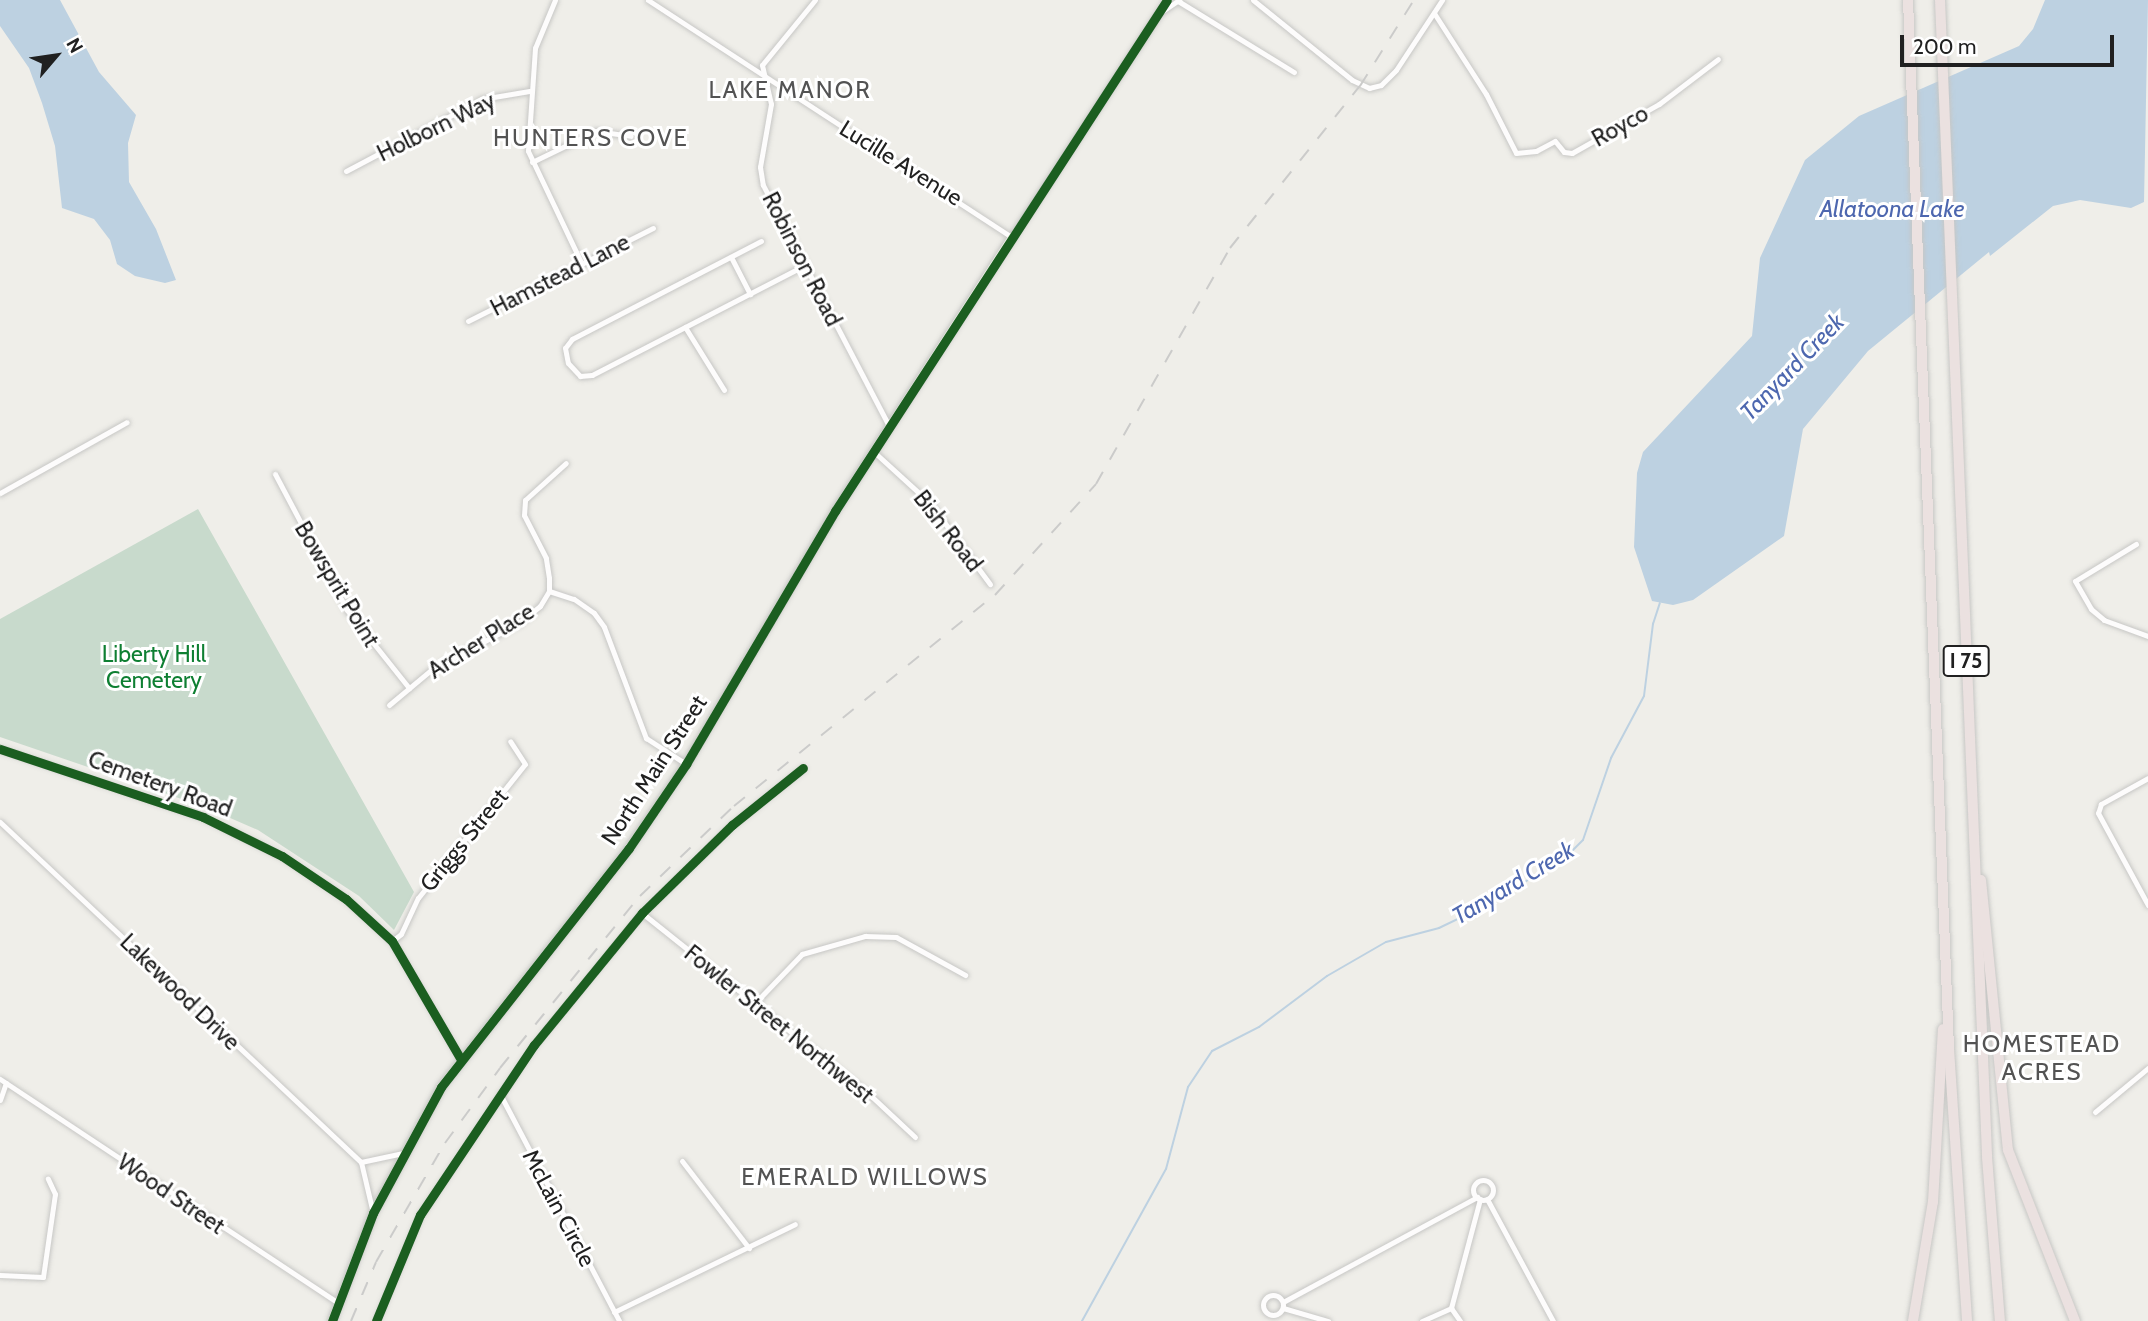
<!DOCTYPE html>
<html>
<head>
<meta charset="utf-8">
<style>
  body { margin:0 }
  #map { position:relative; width:2148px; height:1321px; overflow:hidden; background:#efeee9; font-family:Cabin,sans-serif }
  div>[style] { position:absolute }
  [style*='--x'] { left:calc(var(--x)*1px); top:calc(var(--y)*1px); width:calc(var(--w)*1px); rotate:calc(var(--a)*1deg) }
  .cemetery>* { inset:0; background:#c8dacc }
  .water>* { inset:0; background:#bdd1e1 }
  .stream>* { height:2px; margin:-1px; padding:0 1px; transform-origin:1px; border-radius:1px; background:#bdd1e1 }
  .roads { filter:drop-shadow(0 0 2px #c7c7c5) drop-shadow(0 0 2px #c7c7c5) }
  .minor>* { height:5px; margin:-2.5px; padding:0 2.5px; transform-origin:2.5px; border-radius:2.5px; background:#fdfcfc }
  .minor>.ring { margin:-2.5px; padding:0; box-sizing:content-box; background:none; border:5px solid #fdfcfc; border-radius:50% }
  .tertiary>* { height:7px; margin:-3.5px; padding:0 3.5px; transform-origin:3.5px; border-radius:3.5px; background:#fdfcfc }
  .secondary>* { height:8px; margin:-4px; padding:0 4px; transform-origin:4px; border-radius:4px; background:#f2f4ec }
  .motorway>* { height:10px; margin:-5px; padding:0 5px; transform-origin:5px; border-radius:5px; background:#ebe1e0 }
  .rail>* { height:2px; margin-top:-1px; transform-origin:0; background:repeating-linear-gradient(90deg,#cbcbca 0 14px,transparent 0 28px) }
  .cycleway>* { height:9px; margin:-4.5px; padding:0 4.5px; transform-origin:4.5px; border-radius:4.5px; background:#1b5e20 }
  span { translate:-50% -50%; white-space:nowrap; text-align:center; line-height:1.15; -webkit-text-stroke:6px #fff; paint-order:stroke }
  .shield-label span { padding:2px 5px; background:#fff; border:2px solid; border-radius:5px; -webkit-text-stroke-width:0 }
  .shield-label { font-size:21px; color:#202020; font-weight:700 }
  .street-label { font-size:23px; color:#202020 }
  .park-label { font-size:23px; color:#0e7f32 }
  .neighbourhood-label { font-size:24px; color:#535353; letter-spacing:2px }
  .water-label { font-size:24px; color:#4d67af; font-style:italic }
  .north { position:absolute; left:21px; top:21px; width:70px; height:70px; -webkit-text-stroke:5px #fff; paint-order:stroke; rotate:61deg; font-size:19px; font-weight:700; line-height:28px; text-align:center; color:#202020 }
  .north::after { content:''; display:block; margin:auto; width:24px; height:32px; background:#202020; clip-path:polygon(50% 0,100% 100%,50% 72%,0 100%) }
  .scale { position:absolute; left:1900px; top:35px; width:214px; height:32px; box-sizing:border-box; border:4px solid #202020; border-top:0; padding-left:9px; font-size:21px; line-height:24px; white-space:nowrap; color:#202020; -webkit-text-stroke:5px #fff; paint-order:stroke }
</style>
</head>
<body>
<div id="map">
  <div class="cemetery">
    <div style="clip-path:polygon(198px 509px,414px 892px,394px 930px,359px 896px,258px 830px,205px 807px,0 737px,0 619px)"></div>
  </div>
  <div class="water">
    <div style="clip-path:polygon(0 0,60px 0,99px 72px,136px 115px,128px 143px,129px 182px,156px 229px,176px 280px,165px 283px,135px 276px,117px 264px,110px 240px,94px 219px,62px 208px,55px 146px,42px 103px,29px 68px,0 26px)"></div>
    <div style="clip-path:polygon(2045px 0,2148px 0,2144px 202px,2131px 208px,2080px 200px,2053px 206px,1990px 256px,1989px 252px,1868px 351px,1803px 429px,1784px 536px,1693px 600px,1673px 605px,1652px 601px,1634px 547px,1637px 473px,1643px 452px,1752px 336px,1760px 258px,1805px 160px,1859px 116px,2019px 46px,2033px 29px)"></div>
  </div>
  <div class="stream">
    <div style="--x:1082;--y:1321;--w:174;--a:-61.1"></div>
    <div style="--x:1166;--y:1169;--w:85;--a:-75"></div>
    <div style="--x:1188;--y:1087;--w:43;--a:-56.3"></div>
    <div style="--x:1212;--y:1051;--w:53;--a:-27.1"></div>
    <div style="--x:1259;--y:1027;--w:85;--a:-36.9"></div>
    <div style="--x:1327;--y:976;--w:68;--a:-30"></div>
    <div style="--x:1386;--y:942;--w:55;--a:-14.8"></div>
    <div style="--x:1439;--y:928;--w:51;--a:-25.6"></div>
    <div style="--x:1485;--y:906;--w:95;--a:-31.2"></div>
    <div style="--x:1566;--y:857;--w:24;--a:-45"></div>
    <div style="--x:1583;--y:840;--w:87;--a:-71.1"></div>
    <div style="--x:1611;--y:758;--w:70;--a:-62"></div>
    <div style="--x:1644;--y:696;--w:73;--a:-82.9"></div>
    <div style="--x:1653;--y:624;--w:22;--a:-72"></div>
  </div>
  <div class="roads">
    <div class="minor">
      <div style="--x:555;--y:0;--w:52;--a:112.6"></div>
      <div style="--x:535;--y:48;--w:103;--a:93.9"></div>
      <div style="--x:528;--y:151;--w:125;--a:64.5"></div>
      <div style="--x:648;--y:0;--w:434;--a:33.1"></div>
      <div style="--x:815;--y:0;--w:84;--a:129.2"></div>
      <div style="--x:762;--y:65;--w:40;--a:77"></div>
      <div style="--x:771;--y:104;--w:64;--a:99.9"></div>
      <div style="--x:760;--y:167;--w:18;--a:81"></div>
      <div style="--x:763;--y:185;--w:272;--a:62.4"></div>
      <div style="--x:1253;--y:0;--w:127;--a:38.9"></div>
      <div style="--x:1352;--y:80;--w:19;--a:25"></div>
      <div style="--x:1369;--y:88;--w:12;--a:-14"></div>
      <div style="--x:1381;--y:85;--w:21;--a:-45"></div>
      <div style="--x:1396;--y:70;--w:84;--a:-56.7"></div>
      <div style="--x:1178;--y:1;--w:136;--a:31.5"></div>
      <div style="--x:1161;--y:12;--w:22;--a:-34"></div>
      <div style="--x:1434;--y:13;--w:96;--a:57.3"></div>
      <div style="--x:1486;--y:94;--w:66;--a:63"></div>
      <div style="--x:1516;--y:153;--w:20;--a:-6"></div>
      <div style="--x:1536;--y:151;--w:21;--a:-28"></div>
      <div style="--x:1555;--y:141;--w:14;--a:51"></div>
      <div style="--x:1564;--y:152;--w:8;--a:7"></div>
      <div style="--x:1572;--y:153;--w:100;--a:-29.4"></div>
      <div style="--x:1659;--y:104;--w:74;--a:-37.3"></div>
      <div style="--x:532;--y:162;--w:71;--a:-25.8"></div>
      <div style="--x:596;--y:131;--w:35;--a:8"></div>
      <div style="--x:346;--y:171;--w:154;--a:-27.9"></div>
      <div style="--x:482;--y:99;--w:48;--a:-9.7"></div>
      <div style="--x:761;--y:241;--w:213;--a:152.6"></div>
      <div style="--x:572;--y:339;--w:11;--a:128"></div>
      <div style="--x:565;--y:348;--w:15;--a:79"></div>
      <div style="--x:568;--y:363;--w:18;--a:47"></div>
      <div style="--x:580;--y:376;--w:12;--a:-5"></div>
      <div style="--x:592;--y:375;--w:240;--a:-27.3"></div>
      <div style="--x:731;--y:257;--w:42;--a:62.8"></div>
      <div style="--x:468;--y:321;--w:207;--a:-26.7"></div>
      <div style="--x:685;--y:327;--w:74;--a:58.2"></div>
      <div style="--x:873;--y:451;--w:77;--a:42.4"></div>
      <div style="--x:930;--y:503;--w:101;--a:53.5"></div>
      <div style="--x:275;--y:474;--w:154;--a:62.1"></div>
      <div style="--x:347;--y:610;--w:100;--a:51.5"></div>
      <div style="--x:0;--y:493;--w:145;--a:-29.2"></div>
      <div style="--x:2136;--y:544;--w:71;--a:148.8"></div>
      <div style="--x:2075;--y:581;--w:32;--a:60"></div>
      <div style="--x:2091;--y:609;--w:17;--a:40"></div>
      <div style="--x:2104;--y:620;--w:47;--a:20"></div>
      <div style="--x:549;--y:591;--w:26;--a:18"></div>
      <div style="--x:574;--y:599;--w:24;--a:35"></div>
      <div style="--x:594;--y:613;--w:17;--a:54"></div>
      <div style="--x:604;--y:627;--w:119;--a:69.3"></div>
      <div style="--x:646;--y:738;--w:48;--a:33"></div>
      <div style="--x:389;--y:705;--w:56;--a:-39.9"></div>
      <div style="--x:432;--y:669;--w:98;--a:-27.9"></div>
      <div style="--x:519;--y:623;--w:27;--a:-39"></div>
      <div style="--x:540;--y:606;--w:17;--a:-59"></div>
      <div style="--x:549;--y:591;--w:13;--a:-90"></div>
      <div style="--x:549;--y:578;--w:20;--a:-99"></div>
      <div style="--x:546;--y:558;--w:48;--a:-117.1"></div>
      <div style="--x:524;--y:515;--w:15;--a:-86"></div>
      <div style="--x:525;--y:500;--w:55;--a:-42.1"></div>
      <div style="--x:0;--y:749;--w:214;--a:18.5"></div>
      <div style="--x:203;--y:817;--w:88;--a:26.3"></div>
      <div style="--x:282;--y:856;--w:77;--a:33.9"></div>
      <div style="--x:346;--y:899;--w:62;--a:42.4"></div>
      <div style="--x:392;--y:941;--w:135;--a:59.8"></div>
      <div style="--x:2148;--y:778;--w:54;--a:151"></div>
      <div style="--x:2101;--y:804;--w:9;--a:108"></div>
      <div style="--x:2098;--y:813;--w:105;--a:61.5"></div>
      <div style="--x:0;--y:822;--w:496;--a:43.3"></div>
      <div style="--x:361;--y:1162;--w:52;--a:76.8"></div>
      <div style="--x:642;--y:913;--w:290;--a:38.6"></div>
      <div style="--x:869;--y:1094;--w:63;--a:43.1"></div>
      <div style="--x:392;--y:941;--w:11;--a:-38"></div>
      <div style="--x:401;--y:934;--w:40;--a:-65"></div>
      <div style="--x:418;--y:898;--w:171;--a:-51.4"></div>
      <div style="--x:525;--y:764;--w:27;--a:-123"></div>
      <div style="--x:753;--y:1005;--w:71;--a:-46.1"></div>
      <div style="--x:802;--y:954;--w:66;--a:-15.9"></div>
      <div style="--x:865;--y:936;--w:31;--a:2"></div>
      <div style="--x:896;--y:937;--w:79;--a:28.8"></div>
      <div style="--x:0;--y:1079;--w:406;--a:33.5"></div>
      <div style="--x:500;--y:1094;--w:256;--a:62.3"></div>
      <div style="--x:0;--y:1100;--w:18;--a:-71"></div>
      <div style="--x:2095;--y:1112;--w:69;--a:-39.7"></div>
      <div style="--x:682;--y:1161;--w:110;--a:52.4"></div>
      <div style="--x:361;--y:1162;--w:43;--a:-12.1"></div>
      <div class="ring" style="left:1473px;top:1180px;width:15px;height:15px"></div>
      <div style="--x:1487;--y:1199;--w:139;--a:61.6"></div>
      <div style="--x:0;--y:1275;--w:43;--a:2.7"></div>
      <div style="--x:43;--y:1277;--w:84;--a:-81.8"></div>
      <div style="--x:55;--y:1194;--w:17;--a:-115"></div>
      <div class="ring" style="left:1263px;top:1295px;width:15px;height:15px"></div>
      <div style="--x:1283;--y:1302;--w:221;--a:-28.4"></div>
      <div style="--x:1283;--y:1308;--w:47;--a:16.1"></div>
      <div style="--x:1451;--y:1308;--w:113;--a:-75.1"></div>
      <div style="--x:614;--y:1312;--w:201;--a:-25.9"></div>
      <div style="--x:376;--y:1321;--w:115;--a:-67.5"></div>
      <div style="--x:420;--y:1215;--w:205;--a:-56.2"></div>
      <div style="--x:534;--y:1045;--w:171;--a:-50.7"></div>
      <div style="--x:642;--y:913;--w:126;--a:-44.4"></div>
      <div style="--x:732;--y:825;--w:91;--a:-38.8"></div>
      <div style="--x:1422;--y:1321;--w:32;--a:-24"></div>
      <div style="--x:1451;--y:1308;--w:16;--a:55"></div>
    </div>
    <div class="tertiary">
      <div style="--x:1012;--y:237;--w:283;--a:-56.8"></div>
    </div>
    <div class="secondary">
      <div style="--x:332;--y:1321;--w:116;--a:-69.2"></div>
      <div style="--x:373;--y:1213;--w:143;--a:-61.6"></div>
      <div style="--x:441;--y:1087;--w:304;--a:-51.8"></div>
      <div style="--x:629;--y:848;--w:102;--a:-55.8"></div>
      <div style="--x:686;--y:764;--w:294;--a:-59.5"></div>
      <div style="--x:835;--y:511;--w:326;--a:-57.1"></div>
    </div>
    <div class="motorway">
      <div style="--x:1908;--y:0;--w:1050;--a:87.76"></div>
      <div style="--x:1949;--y:1049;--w:273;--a:86.2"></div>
      <div style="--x:1940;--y:0;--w:1158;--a:87.67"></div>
      <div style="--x:1987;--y:1157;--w:165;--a:85.5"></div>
      <div style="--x:1981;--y:880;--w:271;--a:84.3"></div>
      <div style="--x:2008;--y:1150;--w:184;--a:68.6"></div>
      <div style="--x:1913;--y:1321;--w:121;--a:-80.5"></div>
      <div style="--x:1933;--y:1202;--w:173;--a:-86.7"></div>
    </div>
  </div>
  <div class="rail">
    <div style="--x:351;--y:1321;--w:64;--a:-67"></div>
    <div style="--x:376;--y:1262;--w:138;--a:-59.9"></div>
    <div style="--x:445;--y:1143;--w:93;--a:-53.7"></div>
    <div style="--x:500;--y:1068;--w:222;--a:-50.9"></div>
    <div style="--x:640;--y:896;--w:130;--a:-43.8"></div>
    <div style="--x:734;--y:806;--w:336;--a:-39"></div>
    <div style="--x:995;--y:595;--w:150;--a:-47.7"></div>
    <div style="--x:1096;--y:484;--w:271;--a:-60.4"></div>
    <div style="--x:1230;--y:248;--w:208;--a:-51.3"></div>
    <div style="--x:1360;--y:86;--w:102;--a:-57.9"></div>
  </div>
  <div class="cycleway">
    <div style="--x:0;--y:749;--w:214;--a:18.5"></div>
    <div style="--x:203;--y:817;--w:88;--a:26.3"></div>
    <div style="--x:282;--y:856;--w:77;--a:33.9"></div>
    <div style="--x:346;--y:899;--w:62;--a:42.4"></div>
    <div style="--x:392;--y:941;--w:135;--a:59.8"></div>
    <div style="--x:332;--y:1321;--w:116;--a:-69.2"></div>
    <div style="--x:373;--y:1213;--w:143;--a:-61.6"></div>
    <div style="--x:441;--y:1087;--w:304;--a:-51.8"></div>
    <div style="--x:629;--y:848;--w:102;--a:-55.8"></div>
    <div style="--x:686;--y:764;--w:294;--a:-59.5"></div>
    <div style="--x:835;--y:511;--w:609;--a:-56.99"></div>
    <div style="--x:376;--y:1321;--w:115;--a:-67.5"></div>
    <div style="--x:420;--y:1215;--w:205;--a:-56.2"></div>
    <div style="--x:534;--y:1045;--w:171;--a:-50.7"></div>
    <div style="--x:642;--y:913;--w:126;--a:-44.4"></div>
    <div style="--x:732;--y:825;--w:91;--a:-38.8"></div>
  </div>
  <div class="shield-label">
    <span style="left:1966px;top:661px">I 75</span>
  </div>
  <div class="street-label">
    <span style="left:1620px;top:126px;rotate:-29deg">Royco</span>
    <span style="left:436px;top:127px;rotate:-26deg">Holborn Way</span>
    <span style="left:901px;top:163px;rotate:32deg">Lucille Avenue</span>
    <span style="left:802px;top:259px;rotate:63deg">Robinson Road</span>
    <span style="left:560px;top:275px;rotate:-27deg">Hamstead Lane</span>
    <span style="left:948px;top:531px;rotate:52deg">Bish Road</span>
    <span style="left:337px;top:584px;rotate:59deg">Bowsprit Point</span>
    <span style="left:481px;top:641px;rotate:-32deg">Archer Place</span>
    <span style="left:654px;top:770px;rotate:-57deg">North Main Street</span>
    <span style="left:160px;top:784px;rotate:20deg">Cemetery Road</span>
    <span style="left:464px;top:840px;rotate:-51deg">Griggs Street</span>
    <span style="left:180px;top:992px;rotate:44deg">Lakewood Drive</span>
    <span style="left:779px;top:1024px;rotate:39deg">Fowler Street Northwest</span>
    <span style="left:171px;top:1194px;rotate:34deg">Wood Street</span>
    <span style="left:559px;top:1208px;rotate:62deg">McLain Circle</span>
  </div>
  <div class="park-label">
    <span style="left:154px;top:667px">Liberty Hill<br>Cemetery</span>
  </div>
  <div class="neighbourhood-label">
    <span style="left:790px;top:90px">LAKE MANOR</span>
    <span style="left:591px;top:138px">HUNTERS COVE</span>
    <span style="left:2042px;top:1058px">HOMESTEAD<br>ACRES</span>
    <span style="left:865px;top:1177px">EMERALD WILLOWS</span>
  </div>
  <div class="water-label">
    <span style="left:1892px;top:209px">Allatoona Lake</span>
    <span style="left:1792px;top:367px;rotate:-46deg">Tanyard Creek</span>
    <span style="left:1513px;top:883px;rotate:-31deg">Tanyard Creek</span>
  </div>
  <div class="north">N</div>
  <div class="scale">200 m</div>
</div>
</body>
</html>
